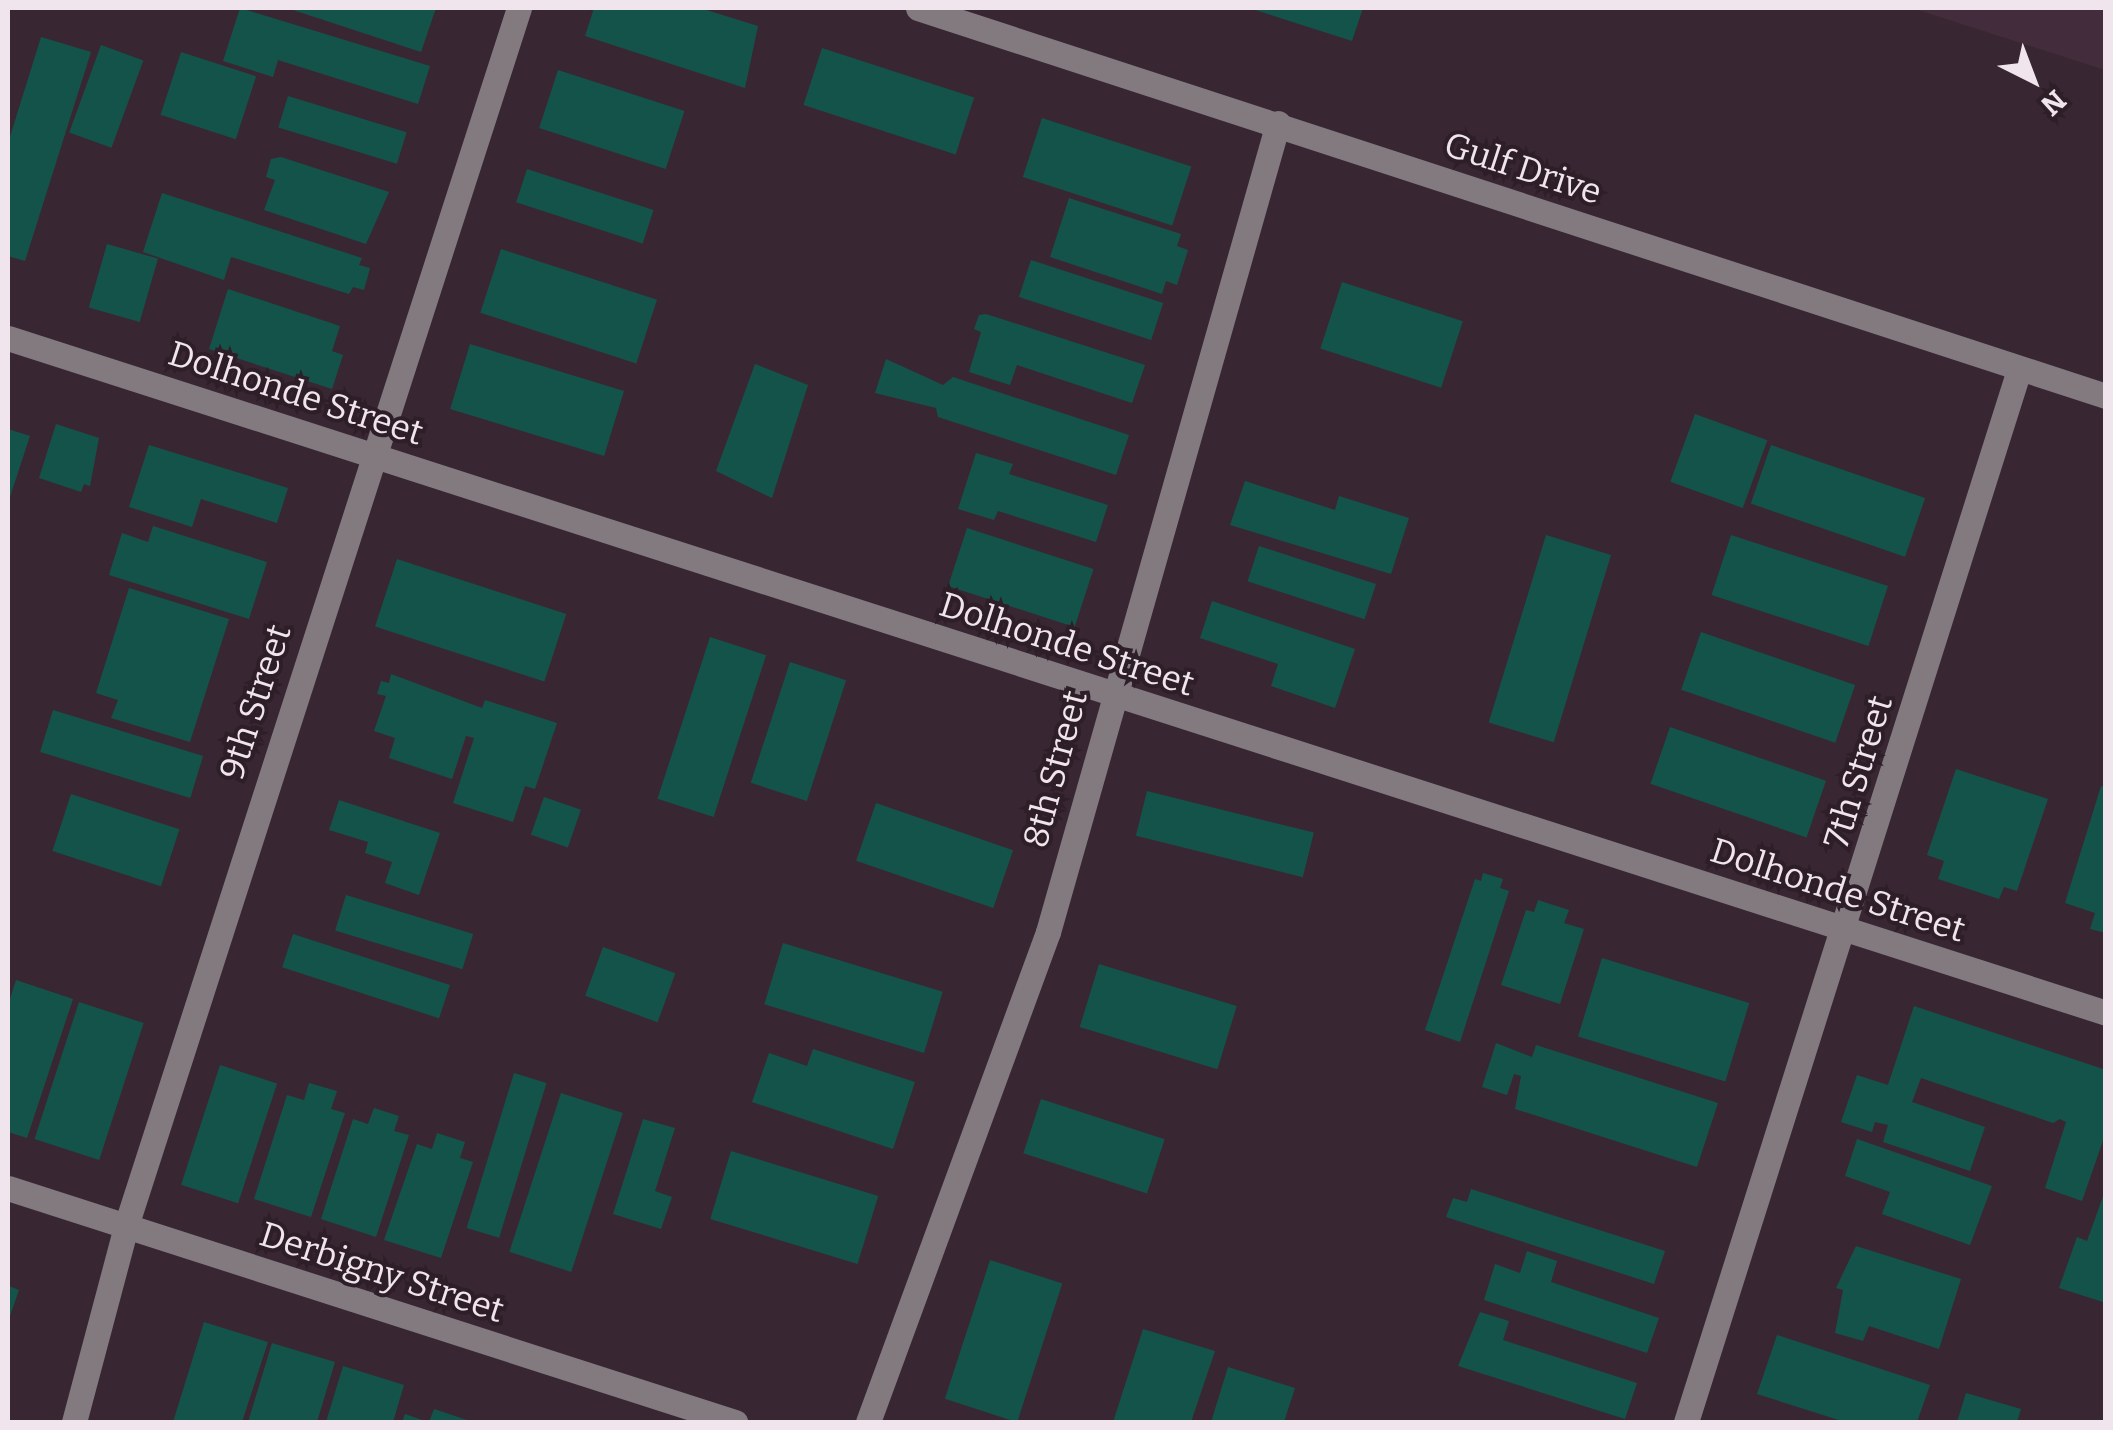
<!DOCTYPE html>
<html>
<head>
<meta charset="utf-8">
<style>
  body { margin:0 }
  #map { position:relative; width:2113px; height:1430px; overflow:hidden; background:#382732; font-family:Bitter,serif }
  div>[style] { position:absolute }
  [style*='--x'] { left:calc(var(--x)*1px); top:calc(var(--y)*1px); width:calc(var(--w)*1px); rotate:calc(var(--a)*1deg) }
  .built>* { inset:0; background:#432c3c }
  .building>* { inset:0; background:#14534a; transform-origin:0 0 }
  .minor>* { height:25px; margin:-12.5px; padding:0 12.5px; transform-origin:12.5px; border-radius:12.5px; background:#837a80 }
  span { translate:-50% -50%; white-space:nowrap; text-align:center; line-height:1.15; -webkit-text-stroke:8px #2e1e28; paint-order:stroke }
  .street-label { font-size:35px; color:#f0e5ec }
  .frame { position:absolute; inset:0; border:10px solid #f0e5ec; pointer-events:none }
  .north { position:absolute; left:1983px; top:30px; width:100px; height:100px; -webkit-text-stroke:8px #2e1e28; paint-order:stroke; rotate:138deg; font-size:28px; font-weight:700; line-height:40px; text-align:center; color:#f0e5ec }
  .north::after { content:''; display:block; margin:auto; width:35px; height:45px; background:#f0e5ec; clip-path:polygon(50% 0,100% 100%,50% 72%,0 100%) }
</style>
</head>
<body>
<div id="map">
  <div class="built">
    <div style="clip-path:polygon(1912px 8px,2105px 8px,2105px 70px)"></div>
  </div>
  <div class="building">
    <div style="clip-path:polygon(240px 8px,430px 66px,418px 104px,278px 60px,273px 77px,223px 61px)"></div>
    <div style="clip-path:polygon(287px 8px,436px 8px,421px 52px)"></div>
    <div style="clip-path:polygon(594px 8px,700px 8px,758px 26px,745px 88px,585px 36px)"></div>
    <div style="clip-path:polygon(1249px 8px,1363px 8px,1352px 41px)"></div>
    <div style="clip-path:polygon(41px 37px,91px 52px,25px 261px,8px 256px,8px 143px)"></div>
    <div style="left:101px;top:45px;width:45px;height:93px;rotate:20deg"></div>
    <div style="left:822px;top:48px;width:160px;height:60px;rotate:18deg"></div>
    <div style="left:181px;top:52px;width:79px;height:66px;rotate:18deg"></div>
    <div style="left:558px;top:70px;width:133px;height:61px;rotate:18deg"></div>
    <div style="left:288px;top:96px;width:124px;height:33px;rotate:17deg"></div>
    <div style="left:1042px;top:118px;width:157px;height:62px;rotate:18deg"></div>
    <div style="clip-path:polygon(281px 157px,389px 192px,366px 244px,264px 210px,275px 180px,266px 177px,271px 159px)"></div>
    <div style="left:527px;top:169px;width:133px;height:35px;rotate:18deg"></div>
    <div style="clip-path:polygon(162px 193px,362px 258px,359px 265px,370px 268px,364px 290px,353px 287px,349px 294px,231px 257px,224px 280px,143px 252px)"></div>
    <div style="clip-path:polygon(1069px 198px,1181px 234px,1177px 246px,1188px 250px,1177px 285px,1166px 281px,1162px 294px,1050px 257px)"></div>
    <div style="left:107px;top:244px;width:53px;height:66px;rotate:16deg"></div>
    <div style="left:501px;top:249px;width:164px;height:67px;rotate:18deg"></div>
    <div style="left:1031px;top:260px;width:139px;height:39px;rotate:18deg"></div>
    <div style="left:1342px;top:282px;width:127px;height:70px;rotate:18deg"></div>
    <div style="clip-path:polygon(228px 289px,340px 326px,332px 351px,343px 355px,332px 389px,209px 349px)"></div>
    <div style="clip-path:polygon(986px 314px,1145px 365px,1132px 403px,1017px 365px,1010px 385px,969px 372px,981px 332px,974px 329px,979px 315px)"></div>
    <div style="left:470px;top:344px;width:161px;height:68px;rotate:17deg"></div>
    <div style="clip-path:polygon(886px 359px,943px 385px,953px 377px,1129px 435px,1116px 475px,938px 417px,936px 408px,875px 393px)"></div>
    <div style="clip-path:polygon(755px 364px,808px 385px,772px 498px,716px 471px)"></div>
    <div style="left:1695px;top:414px;width:77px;height:72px;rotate:20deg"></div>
    <div style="clip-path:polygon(56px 424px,99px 438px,90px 486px,84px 484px,81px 492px,39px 478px)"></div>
    <div style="clip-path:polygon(8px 429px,30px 436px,8px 503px)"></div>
    <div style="clip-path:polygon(149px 445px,288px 488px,277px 523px,201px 499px,192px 527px,129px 507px)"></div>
    <div style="left:1771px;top:445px;width:163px;height:62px;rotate:19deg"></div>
    <div style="clip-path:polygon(976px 453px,1013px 464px,1009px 474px,1108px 505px,1096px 542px,998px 511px,994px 520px,958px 509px)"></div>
    <div style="clip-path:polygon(1245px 481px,1335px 510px,1339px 496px,1409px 518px,1391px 574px,1230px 525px)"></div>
    <div style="clip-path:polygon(153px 526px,267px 562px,249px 619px,109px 575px,122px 533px,148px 542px)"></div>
    <div style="left:967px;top:528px;width:133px;height:61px;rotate:18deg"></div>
    <div style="left:1546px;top:535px;width:68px;height:196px;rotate:17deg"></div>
    <div style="left:1731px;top:535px;width:165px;height:63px;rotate:18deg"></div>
    <div style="left:1259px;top:546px;width:123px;height:37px;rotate:18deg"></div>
    <div style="left:397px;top:559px;width:178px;height:71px;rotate:18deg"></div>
    <div style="clip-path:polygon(129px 588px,229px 619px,190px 742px,111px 718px,118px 700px,96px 693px)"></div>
    <div style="clip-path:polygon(1212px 601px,1355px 649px,1335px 708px,1271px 686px,1278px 664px,1200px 638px)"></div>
    <div style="left:1701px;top:632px;width:163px;height:61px;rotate:19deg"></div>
    <div style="left:710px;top:637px;width:59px;height:170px;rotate:18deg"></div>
    <div style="left:790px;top:662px;width:59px;height:127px;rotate:18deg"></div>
    <div style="clip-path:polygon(391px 674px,482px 708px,485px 700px,557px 723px,535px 789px,525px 786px,513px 822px,453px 803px,474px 738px,466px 736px,452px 779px,389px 758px,395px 738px,374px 731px,386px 696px,377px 694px,381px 681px,389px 683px)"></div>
    <div style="left:53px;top:710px;width:157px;height:44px;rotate:17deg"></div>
    <div style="left:1670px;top:727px;width:165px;height:60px;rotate:19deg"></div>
    <div style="clip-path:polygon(1956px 769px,2048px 799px,2017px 891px,2004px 887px,1999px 899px,1938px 879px,1944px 861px,1927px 855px)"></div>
    <div style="clip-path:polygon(2101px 786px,2106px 787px,2106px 933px,2090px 929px,2095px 913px,2065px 903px)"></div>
    <div style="left:1147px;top:791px;width:172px;height:46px;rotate:14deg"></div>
    <div style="left:71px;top:794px;width:114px;height:60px;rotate:18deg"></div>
    <div style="left:544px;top:797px;width:39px;height:40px;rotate:19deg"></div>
    <div style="clip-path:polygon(339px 800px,440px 833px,419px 895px,385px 883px,392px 862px,365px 853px,368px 842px,329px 830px)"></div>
    <div style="left:876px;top:803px;width:145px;height:61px;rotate:19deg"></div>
    <div style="clip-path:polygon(1483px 873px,1503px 879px,1500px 888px,1509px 891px,1460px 1042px,1425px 1030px,1475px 879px,1481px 881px)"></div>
    <div style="left:346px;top:895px;width:133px;height:37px;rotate:17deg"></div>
    <div style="clip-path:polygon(1538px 900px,1569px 910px,1564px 923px,1584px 929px,1560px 1004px,1501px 985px,1526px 910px,1534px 912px)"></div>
    <div style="left:293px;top:934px;width:165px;height:35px;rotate:18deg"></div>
    <div style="left:783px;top:943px;width:167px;height:64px;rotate:17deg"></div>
    <div style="left:603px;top:947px;width:77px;height:52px;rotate:20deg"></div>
    <div style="left:1602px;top:958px;width:154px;height:82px;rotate:17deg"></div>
    <div style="left:1099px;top:964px;width:144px;height:66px;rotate:17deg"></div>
    <div style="clip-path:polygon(16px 980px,73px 999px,27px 1138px,8px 1132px,8px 1005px)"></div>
    <div style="left:79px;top:1002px;width:68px;height:144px;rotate:18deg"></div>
    <div style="clip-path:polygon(1914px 1006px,2106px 1070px,2106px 1132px,2082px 1201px,2045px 1188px,2066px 1122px,2060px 1119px,2053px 1123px,1921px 1078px,1912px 1102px,1985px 1127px,1970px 1171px,1883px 1142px,1888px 1125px,1875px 1122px,1872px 1132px,1841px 1122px,1857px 1075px,1888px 1085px)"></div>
    <div style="clip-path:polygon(1496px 1043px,1532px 1057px,1536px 1045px,1718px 1103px,1697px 1167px,1515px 1109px,1521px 1076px,1514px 1074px,1507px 1095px,1482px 1087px)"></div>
    <div style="clip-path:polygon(813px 1049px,915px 1082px,893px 1149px,752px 1102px,769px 1053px,807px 1066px)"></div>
    <div style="left:220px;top:1065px;width:60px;height:126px;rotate:18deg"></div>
    <div style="left:514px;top:1073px;width:34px;height:162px;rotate:17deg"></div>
    <div style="clip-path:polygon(309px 1083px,337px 1091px,331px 1109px,345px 1113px,311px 1217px,254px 1199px,287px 1095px,304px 1100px)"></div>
    <div style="left:561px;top:1093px;width:65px;height:167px;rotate:18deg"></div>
    <div style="left:1041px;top:1099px;width:130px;height:57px;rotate:18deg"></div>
    <div style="clip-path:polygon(374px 1108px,399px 1116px,394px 1131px,409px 1135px,376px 1237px,321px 1219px,353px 1119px,368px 1124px)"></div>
    <div style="clip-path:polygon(643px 1119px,675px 1128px,655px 1191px,672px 1197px,661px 1229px,613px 1214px)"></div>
    <div style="clip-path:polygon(437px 1133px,465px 1142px,460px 1158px,473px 1162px,441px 1258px,384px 1240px,417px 1144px,432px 1149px)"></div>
    <div style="clip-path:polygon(1857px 1139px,1992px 1186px,1970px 1245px,1882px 1214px,1890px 1192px,1845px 1176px)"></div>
    <div style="left:731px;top:1151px;width:154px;height:71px;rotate:17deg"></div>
    <div style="clip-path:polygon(2106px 1188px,2106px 1303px,2059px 1288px,2077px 1237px,2087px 1241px)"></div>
    <div style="clip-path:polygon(1471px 1189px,1665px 1251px,1654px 1284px,1446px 1217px,1453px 1198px,1467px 1202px)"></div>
    <div style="clip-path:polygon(1856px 1246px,1961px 1279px,1939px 1349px,1869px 1326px,1863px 1341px,1835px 1333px,1843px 1290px,1836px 1288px)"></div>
    <div style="clip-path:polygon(1527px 1251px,1557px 1261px,1551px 1282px,1659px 1318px,1647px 1353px,1484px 1300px,1495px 1264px,1520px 1273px)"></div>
    <div style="left:990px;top:1260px;width:76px;height:146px;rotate:18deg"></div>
    <div style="clip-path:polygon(8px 1276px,9px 1286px,19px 1290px,8px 1322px)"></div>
    <div style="clip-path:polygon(1480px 1312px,1509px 1321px,1503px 1340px,1637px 1383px,1625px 1419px,1458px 1366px)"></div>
    <div style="clip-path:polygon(204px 1322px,268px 1342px,242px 1422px,173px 1422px)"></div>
    <div style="clip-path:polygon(1143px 1329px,1215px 1351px,1191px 1422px,1113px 1422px)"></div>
    <div style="clip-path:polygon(1777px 1335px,1930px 1385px,1917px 1422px,1845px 1422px,1757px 1394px)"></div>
    <div style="clip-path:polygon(272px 1343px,335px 1362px,317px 1422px,248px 1422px)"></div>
    <div style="clip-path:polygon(343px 1366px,404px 1385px,393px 1422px,326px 1422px)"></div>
    <div style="clip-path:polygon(1228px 1367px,1295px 1388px,1284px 1422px,1211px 1422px)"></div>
    <div style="clip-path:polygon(1966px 1393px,2021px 1409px,2017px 1422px,1957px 1422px)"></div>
    <div style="clip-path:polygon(434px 1409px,467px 1420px,466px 1422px,429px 1422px)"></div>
    <div style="clip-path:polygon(405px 1414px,428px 1422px,402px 1422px)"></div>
  </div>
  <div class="minor">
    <div style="--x:918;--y:8;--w:1250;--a:18.09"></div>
    <div style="--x:8;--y:338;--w:2204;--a:17.83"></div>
    <div style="--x:8;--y:1188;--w:764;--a:17.84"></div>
    <div style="--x:74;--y:1422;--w:203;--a:-75.1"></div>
    <div style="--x:126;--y:1226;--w:1280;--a:-72.12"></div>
    <div style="--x:868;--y:1422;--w:522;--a:-69.83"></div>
    <div style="--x:1048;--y:932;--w:841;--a:-74.13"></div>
    <div style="--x:1686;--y:1422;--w:1103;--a:-72.44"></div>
  </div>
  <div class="street-label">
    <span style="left:1523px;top:168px;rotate:18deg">Gulf Drive</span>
    <span style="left:296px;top:393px;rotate:18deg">Dolhonde Street</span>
    <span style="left:1067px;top:644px;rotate:18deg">Dolhonde Street</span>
    <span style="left:255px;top:702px;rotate:-72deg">9th Street</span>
    <span style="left:1055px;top:769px;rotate:-75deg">8th Street</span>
    <span style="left:1858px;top:772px;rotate:-73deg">7th Street</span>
    <span style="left:1838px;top:890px;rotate:18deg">Dolhonde Street</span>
    <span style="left:382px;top:1272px;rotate:18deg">Derbigny Street</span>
  </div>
  <div class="frame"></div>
  <div class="north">N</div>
</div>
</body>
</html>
